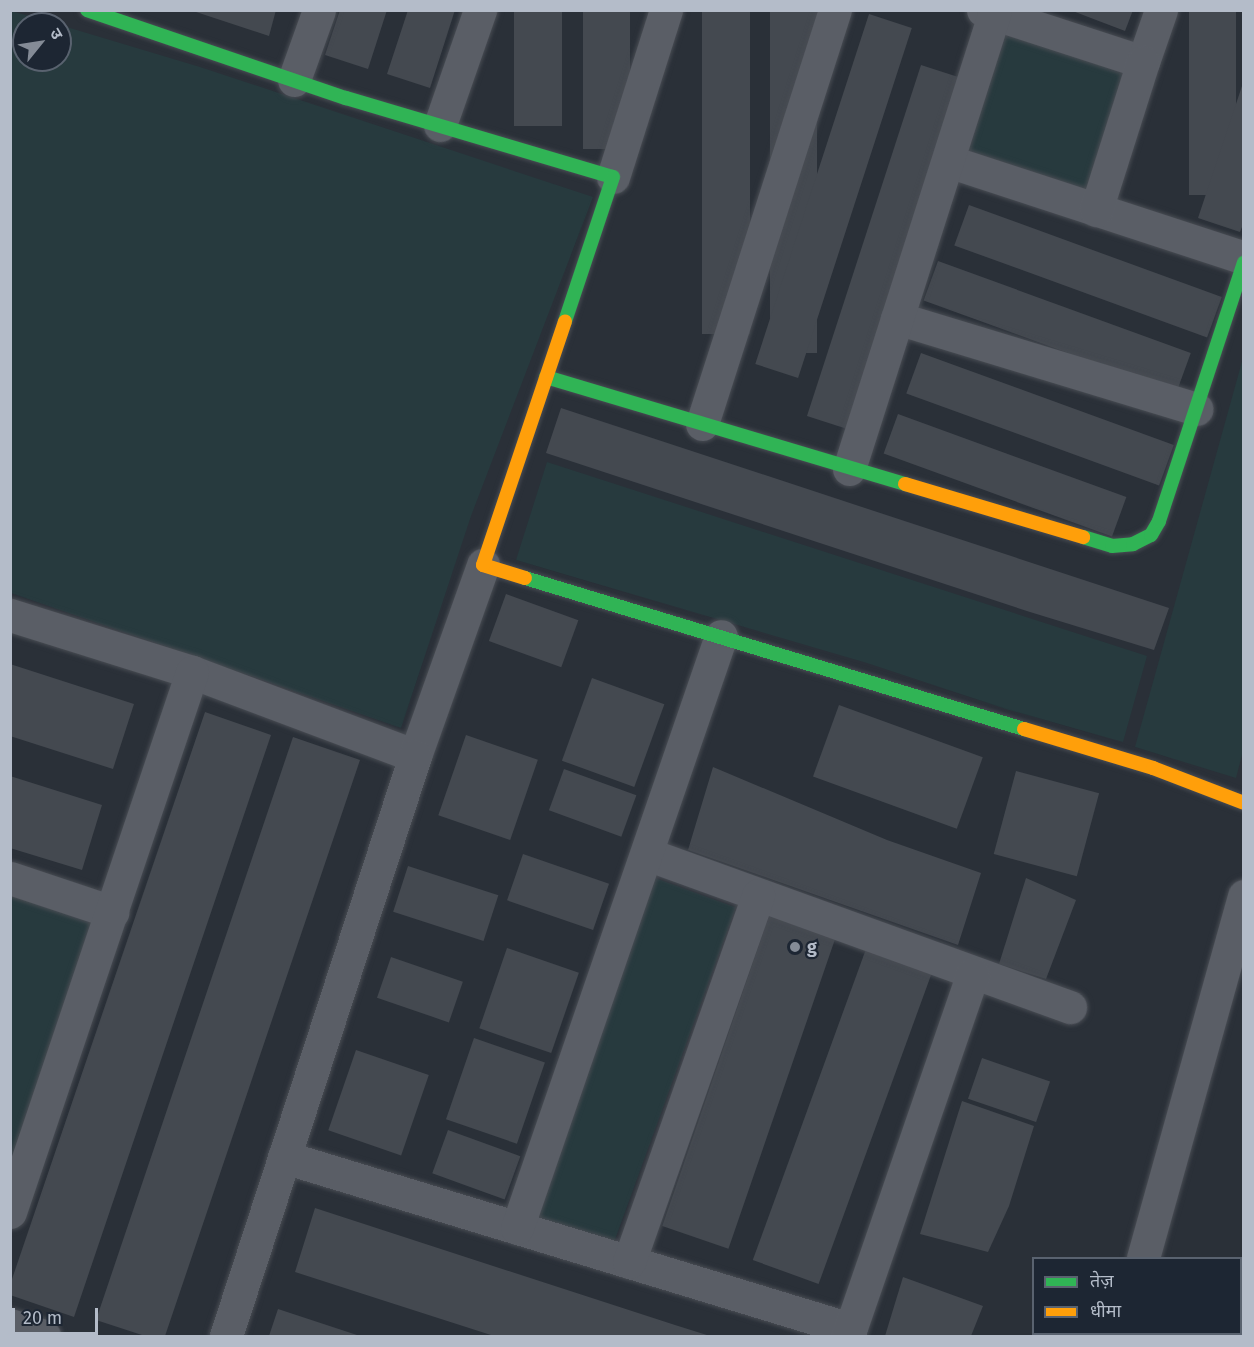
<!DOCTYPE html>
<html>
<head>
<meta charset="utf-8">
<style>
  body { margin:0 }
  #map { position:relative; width:1254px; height:1347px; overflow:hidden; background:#2a3038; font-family:"Fira Sans","Noto Sans Devanagari",sans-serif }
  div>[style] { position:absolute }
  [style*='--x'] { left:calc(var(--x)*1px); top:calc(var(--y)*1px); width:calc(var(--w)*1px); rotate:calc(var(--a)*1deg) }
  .green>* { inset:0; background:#273a3e; transform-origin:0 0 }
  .building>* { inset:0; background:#444950; transform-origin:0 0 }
  .roads { filter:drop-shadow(0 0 2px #484c53) drop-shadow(0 0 2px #484c53) }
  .street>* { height:33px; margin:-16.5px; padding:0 16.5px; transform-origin:16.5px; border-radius:16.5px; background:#5a5e66 }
  .fast>* { height:14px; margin:-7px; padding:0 7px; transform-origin:7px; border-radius:7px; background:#30b455 }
  .slow>* { height:14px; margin:-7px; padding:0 7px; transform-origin:7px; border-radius:7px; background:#ff9f0a }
  .dots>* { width:16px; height:16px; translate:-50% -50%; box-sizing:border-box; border:3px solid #1d2633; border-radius:50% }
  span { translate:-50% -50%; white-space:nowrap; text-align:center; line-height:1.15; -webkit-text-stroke:4.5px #1d2633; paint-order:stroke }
  .poi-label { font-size:18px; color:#b4bcc9; font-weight:700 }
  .left { translate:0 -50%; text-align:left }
  .frame { position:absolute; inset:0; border:12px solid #b4bcc9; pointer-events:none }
  .legend { position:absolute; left:1032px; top:1257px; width:210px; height:78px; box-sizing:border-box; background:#1d2633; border:2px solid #59626f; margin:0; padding:8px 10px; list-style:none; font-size:18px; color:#b4bcc9 }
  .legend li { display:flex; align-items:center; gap:12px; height:30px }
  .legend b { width:30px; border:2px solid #59626f }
  .north { position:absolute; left:12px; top:12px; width:60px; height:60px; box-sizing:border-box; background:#1d2633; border:2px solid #59626f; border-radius:50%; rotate:60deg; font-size:16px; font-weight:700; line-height:24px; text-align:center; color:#b4bcc9 }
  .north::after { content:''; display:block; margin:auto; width:21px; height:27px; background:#848b96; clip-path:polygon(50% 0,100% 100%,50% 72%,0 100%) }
  .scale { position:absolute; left:12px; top:1308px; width:86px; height:27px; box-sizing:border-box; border:3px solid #b4bcc9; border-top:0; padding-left:8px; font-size:18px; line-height:21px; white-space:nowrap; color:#b4bcc9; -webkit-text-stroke:4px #1d2633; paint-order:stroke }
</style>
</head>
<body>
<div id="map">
  <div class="green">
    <div style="clip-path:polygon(11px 11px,58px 24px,24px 24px,24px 60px,60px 60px,60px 25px,200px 67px,593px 197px,471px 516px,401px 728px,11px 593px)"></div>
    <div style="left:1001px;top:28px;width:134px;height:134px;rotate:19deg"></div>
    <div style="clip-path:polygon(1243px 358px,1244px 747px,1236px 778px,1135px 747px)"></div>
    <div style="clip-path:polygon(547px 462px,1147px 656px,1123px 742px,1006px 709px,867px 663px,516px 560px)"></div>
    <div style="left:655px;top:878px;width:86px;height:361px;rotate:20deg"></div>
    <div style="clip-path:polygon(11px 890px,97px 921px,11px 1168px)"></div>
  </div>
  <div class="building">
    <div style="clip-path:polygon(190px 10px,276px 10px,269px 36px)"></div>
    <div style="clip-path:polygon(340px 10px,387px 10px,368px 69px,325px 55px)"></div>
    <div style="clip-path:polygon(408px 10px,455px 10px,430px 88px,387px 74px)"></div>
    <div style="left:514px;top:10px;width:48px;height:116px"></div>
    <div style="left:583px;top:10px;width:47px;height:139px"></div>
    <div style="left:702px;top:10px;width:48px;height:324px"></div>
    <div style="left:770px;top:10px;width:47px;height:343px"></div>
    <div style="clip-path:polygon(1070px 10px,1133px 10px,1125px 31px)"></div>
    <div style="left:1189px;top:10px;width:47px;height:185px"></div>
    <div style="left:869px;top:14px;width:45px;height:368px;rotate:18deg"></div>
    <div style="left:921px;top:65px;width:44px;height:369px;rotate:18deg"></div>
    <div style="clip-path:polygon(1244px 80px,1244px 222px,1240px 232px,1198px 218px)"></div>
    <div style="left:969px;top:205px;width:269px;height:43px;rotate:20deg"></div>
    <div style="left:938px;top:261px;width:269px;height:42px;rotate:20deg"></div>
    <div style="left:921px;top:353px;width:269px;height:43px;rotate:20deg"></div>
    <div style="clip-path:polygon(561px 408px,1169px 608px,1154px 650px,1030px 612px,546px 453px)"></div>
    <div style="left:898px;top:414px;width:243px;height:42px;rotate:20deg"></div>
    <div style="left:506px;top:594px;width:77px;height:50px;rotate:20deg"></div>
    <div style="clip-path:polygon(10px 664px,134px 704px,113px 769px,10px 736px)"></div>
    <div style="left:592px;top:678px;width:77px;height:88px;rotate:20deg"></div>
    <div style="left:839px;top:705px;width:153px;height:76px;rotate:20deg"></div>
    <div style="clip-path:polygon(205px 712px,271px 735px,74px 1317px,10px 1295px,10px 1285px)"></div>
    <div style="left:466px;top:735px;width:76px;height:85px;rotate:19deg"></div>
    <div style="clip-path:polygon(293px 737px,360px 760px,165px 1336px,145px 1336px,96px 1320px)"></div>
    <div style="clip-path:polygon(713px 767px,887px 840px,981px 873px,958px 945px,688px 850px)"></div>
    <div style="left:564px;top:769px;width:77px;height:44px;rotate:20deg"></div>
    <div style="left:1016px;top:771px;width:86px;height:86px;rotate:15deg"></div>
    <div style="clip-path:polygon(10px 776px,102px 805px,82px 870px,10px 848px)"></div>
    <div style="left:523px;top:854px;width:91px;height:49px;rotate:19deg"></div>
    <div style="left:408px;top:866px;width:95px;height:48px;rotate:18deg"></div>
    <div style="clip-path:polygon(1026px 878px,1076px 900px,1046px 979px,999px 964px)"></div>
    <div style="left:770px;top:913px;width:70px;height:331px;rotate:19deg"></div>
    <div style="left:507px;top:948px;width:76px;height:85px;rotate:19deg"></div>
    <div style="left:866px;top:949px;width:70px;height:331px;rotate:20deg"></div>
    <div style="left:391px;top:957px;width:76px;height:43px;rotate:19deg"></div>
    <div style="left:474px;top:1038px;width:75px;height:86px;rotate:19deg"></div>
    <div style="left:356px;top:1050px;width:77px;height:85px;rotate:19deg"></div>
    <div style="left:982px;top:1058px;width:72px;height:43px;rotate:19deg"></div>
    <div style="clip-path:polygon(962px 1101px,1034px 1126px,1009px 1206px,988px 1252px,920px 1234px)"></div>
    <div style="left:448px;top:1130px;width:77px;height:46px;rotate:20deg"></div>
    <div style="clip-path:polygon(315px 1208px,675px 1325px,710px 1336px,494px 1336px,385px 1301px,295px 1272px)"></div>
    <div style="clip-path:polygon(903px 1277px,983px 1306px,971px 1336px,885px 1336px)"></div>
    <div style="clip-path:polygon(278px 1309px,360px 1336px,269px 1336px)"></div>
  </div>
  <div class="roads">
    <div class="street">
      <div style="--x:983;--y:10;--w:168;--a:18"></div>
      <div style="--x:1143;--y:62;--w:55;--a:-70.9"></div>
      <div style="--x:294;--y:80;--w:74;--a:-70.3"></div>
      <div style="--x:440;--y:125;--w:122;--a:-70.8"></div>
      <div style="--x:948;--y:161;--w:311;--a:18.1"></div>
      <div style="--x:613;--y:177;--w:175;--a:-72.4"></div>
      <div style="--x:1096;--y:210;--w:155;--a:-72.4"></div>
      <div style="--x:897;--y:318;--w:313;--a:16.9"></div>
      <div style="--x:702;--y:424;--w:435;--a:-72.2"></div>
      <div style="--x:849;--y:469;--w:478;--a:-72.3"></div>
      <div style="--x:10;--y:615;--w:191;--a:17.4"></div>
      <div style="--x:192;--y:672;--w:238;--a:20.6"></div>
      <div style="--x:415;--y:756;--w:203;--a:-70.4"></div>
      <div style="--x:647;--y:854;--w:450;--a:19.9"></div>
      <div style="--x:10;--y:878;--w:108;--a:18.4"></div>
      <div style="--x:284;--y:1157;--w:592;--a:16.9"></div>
      <div style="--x:10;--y:1212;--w:570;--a:-71.37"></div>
      <div style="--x:517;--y:1228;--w:626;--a:-70.99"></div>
      <div style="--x:1143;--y:1258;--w:376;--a:-74.4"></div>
      <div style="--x:629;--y:1262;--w:389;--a:-70.6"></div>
      <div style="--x:10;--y:1325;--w:36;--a:18"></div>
      <div style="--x:226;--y:1336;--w:610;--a:-71.95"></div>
      <div style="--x:848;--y:1336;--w:383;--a:-71"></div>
      <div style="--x:1121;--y:1336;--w:2;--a:-63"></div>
    </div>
    <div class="fast">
      <div style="--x:87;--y:10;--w:274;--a:18.8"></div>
      <div style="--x:346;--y:98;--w:278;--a:16.5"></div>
      <div style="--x:613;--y:177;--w:152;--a:108.4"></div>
      <div style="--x:546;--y:377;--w:375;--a:16.6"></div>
      <div style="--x:1083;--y:537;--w:30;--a:17"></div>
      <div style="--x:1112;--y:546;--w:21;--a:-5"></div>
      <div style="--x:1133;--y:544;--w:20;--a:-27"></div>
      <div style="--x:1151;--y:535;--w:16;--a:-60"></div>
      <div style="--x:1159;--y:521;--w:272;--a:-71.8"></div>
      <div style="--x:525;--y:578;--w:521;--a:16.84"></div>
    </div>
    <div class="slow">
      <div style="--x:905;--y:484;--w:186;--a:16.6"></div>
      <div style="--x:525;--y:578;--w:44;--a:-162.8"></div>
      <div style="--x:483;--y:565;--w:257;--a:-71.4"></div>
      <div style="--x:1024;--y:729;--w:135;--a:16.8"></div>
      <div style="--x:1153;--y:768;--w:97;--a:21"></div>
    </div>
  </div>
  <div class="dots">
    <div style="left:795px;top:947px;background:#848b96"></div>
  </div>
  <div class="poi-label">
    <span class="left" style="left:807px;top:947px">g</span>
  </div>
  <div class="frame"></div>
  <ul class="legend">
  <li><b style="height:8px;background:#30b455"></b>तेज़</li>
  <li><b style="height:8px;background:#ff9f0a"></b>धीमा</li>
  </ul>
  <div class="north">उ</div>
  <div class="scale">20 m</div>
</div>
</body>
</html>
